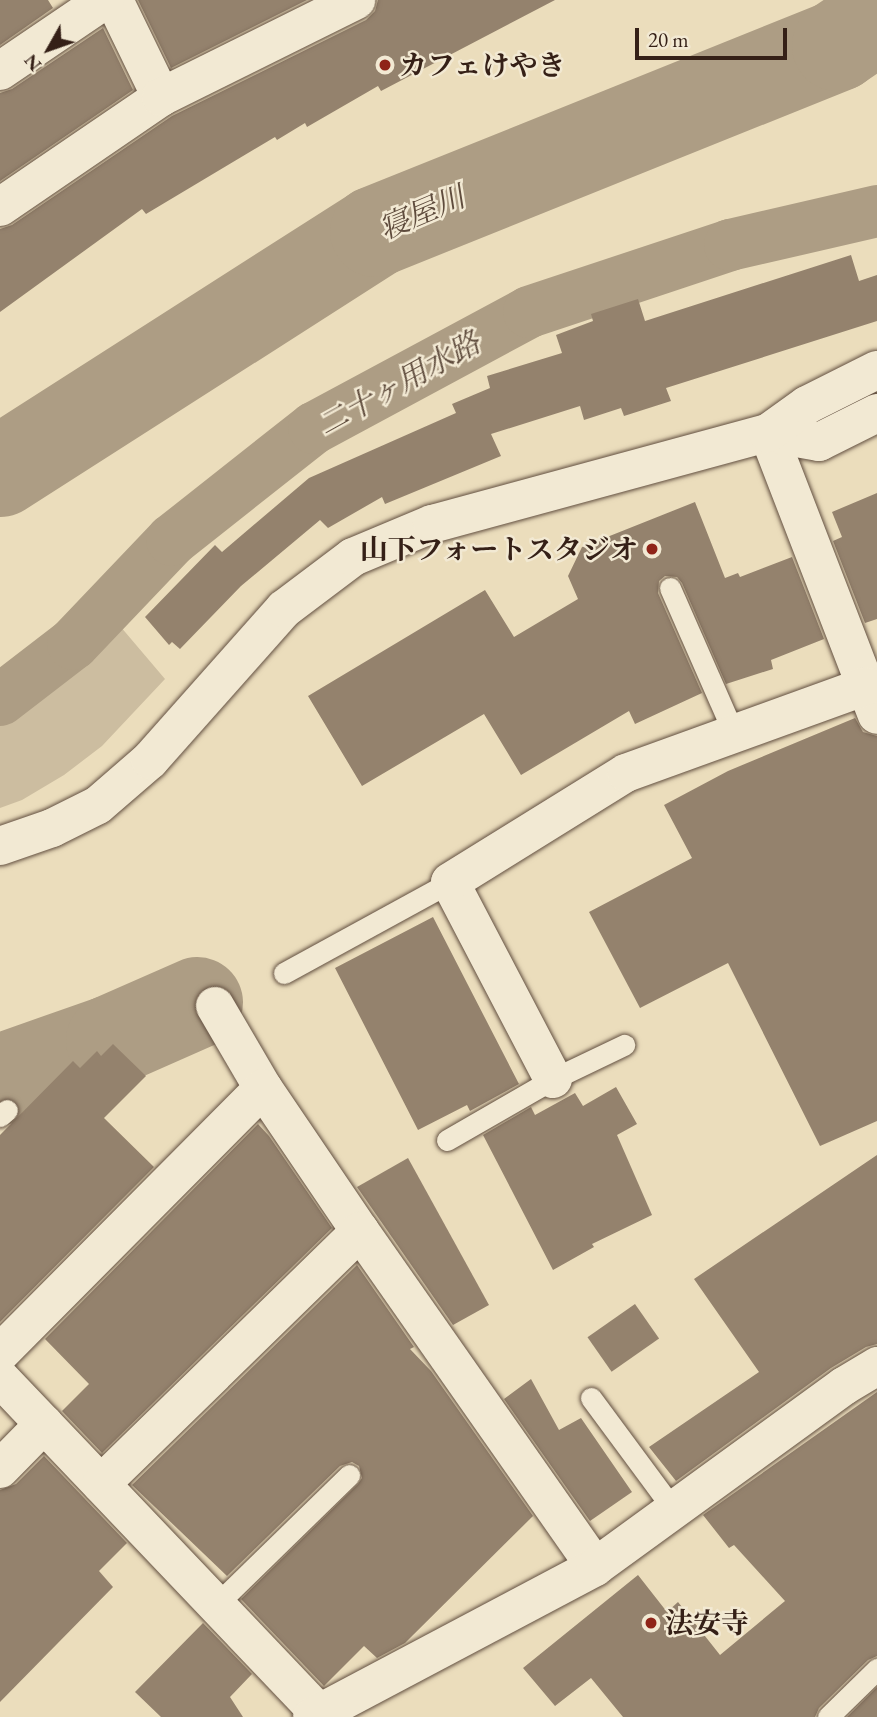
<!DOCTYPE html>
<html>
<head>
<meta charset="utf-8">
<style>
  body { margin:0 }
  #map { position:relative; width:877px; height:1717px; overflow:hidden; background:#ebddbc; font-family:"EB Garamond","Noto Serif JP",serif }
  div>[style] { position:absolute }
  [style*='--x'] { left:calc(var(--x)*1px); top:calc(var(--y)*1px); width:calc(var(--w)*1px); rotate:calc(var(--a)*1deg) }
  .green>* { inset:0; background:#ccbda0 }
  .canal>* { height:52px; margin:-26px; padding:0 26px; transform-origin:26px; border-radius:26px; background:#ad9d84 }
  .river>* { height:91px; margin:-45.5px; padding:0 45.5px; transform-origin:45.5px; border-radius:45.5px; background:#ad9d84 }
  .building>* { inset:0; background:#94826d; transform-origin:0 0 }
  .roads { filter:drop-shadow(0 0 2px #624f40) drop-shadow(0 0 2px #624f40) }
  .service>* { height:21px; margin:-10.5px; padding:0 10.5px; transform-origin:10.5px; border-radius:10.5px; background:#f2e9d3 }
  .minor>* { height:38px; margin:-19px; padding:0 19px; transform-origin:19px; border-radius:19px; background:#f2e9d3 }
  .tertiary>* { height:38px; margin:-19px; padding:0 19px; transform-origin:19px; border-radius:19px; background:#f2e9d3 }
  .dots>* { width:19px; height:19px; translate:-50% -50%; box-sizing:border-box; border:4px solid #f2e9d3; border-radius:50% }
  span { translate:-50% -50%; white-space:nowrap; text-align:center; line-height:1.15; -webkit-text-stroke:5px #f2e9d3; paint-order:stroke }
  .poi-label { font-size:28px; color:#352017; font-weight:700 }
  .left { translate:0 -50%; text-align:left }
  .right { translate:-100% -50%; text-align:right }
  .water-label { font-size:30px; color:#5f4c3d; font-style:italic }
  .north { position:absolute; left:14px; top:14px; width:70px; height:70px; -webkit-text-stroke:5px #f2e9d3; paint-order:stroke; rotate:230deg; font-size:19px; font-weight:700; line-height:28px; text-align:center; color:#352017 }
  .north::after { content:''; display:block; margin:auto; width:24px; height:32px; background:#352017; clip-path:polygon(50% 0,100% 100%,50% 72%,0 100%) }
  .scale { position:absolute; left:635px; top:28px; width:152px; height:32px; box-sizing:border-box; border:4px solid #352017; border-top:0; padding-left:9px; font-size:21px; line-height:24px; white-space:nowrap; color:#352017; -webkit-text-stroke:5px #f2e9d3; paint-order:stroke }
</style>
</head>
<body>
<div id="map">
  <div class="green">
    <div style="clip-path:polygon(120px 626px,165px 679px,102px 746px,64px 775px,22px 800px,0 808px,0 720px,52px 687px)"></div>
  </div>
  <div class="canal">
    <div style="--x:0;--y:700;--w:92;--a:-37.5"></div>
    <div style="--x:73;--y:644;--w:144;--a:-46.4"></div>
    <div style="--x:172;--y:540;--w:181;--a:-38.3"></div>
    <div style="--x:314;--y:428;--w:244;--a:-28.3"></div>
    <div style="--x:529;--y:312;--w:212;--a:-18.4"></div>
    <div style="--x:730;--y:245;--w:151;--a:-13"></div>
  </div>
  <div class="river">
    <div style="--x:0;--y:471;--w:445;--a:-32.6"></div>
    <div style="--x:375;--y:231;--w:498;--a:-21.9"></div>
    <div style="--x:837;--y:45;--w:48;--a:-34"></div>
    <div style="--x:0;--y:1079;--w:118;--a:-19.4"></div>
    <div style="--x:111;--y:1040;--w:94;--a:-23.8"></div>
  </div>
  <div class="building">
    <div style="clip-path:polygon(0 0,48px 0,53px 8px,0 45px)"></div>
    <div style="clip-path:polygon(138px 0,307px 0,171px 68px)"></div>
    <div style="clip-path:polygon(378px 0,555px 0,381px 91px,378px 86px,307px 127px,305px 123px,277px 140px,275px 137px,146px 214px,142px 209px,0 312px,0 229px,12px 225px,172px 116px,366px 20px,375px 11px)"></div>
    <div style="clip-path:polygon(103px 28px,133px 90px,0 181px,0 93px,12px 89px)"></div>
    <div style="clip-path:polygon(851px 255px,859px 281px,877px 275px,877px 321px,666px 388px,671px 401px,624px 416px,621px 408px,584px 420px,580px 406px,491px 434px,501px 456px,385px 504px,382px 497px,328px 528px,320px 520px,241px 586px,180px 649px,172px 642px,169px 645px,145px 617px,215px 545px,222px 552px,309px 478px,456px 413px,452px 404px,490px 388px,487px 376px,562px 353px,556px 335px,593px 321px,591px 314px,638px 299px,645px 321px)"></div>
    <div style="clip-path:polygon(877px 493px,877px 619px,865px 623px,833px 541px,842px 537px,832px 512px)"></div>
    <div style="clip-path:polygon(695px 502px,725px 578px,738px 573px,740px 577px,792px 557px,824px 639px,771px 660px,773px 669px,726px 684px,682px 583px,677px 577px,665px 576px,659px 581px,658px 593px,702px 693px,635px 724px,629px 711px,521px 775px,484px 714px,362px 786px,308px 696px,485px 590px,514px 637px,578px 599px,568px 576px,582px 547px)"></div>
    <div style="clip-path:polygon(855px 718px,863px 732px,877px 736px,877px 1121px,820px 1146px,728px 963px,640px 1008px,589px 912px,692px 858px,664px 805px,728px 771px)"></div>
    <div style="clip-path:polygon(433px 917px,519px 1084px,470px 1111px,467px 1105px,418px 1130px,335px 968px)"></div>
    <div style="clip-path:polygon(113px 1044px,146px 1076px,104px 1118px,154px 1167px,0 1322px,0 1135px,73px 1061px,80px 1068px,97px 1051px,101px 1056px)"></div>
    <div style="clip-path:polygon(616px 1087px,637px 1124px,617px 1135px,652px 1215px,592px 1244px,594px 1247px,553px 1270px,483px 1135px,531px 1107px,535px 1115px,575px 1093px,583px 1106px)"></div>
    <div style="clip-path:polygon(258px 1124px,269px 1136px,332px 1228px,102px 1453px,62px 1411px,89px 1384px,45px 1339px)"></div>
    <div style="clip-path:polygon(877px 1155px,877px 1344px,866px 1347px,831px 1368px,676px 1481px,649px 1447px,759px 1372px,694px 1279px)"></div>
    <div style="clip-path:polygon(408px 1158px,489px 1305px,453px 1325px,357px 1187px)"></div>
    <div style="clip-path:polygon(357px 1265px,414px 1347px,410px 1349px,431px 1371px,533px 1516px,405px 1643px,377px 1658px,364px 1646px,324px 1686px,241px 1599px,358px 1484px,362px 1478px,359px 1466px,352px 1462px,340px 1466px,227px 1576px,132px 1485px)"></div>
    <div style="left:635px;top:1304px;width:42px;height:58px;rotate:55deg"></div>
    <div style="clip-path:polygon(531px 1379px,559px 1430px,581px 1418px,632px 1492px,590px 1521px,504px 1399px)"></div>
    <div style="clip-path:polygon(877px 1392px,877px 1656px,868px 1660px,819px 1708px,815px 1717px,623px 1717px,591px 1678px,555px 1706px,523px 1668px,638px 1575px,667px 1612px,678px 1602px,720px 1655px,785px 1601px,734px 1545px,729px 1548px,703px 1515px)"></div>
    <div style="clip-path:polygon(44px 1456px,127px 1543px,99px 1571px,113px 1587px,0 1702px,0 1490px,16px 1484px)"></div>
    <div style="clip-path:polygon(203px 1623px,252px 1674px,230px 1697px,243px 1717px,161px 1717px,135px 1692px)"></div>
    <div style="clip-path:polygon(877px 1687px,877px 1717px,847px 1717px)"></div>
  </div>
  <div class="roads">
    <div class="service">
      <div style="--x:670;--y:588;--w:159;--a:66.3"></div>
      <div style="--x:284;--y:973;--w:189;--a:-28.7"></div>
      <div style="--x:0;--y:1116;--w:9;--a:-41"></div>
      <div style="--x:447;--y:1140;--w:122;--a:-29.9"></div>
      <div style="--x:553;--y:1079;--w:79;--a:-25.6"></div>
      <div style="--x:591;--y:1398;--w:139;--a:53.5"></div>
      <div style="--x:216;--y:1605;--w:186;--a:-44.3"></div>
      <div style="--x:828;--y:1717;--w:69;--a:-44.4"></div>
    </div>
    <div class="minor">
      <div style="--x:114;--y:0;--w:108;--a:64.1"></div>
      <div style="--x:0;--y:71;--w:127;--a:-34.1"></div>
      <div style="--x:0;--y:207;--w:195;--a:-34.3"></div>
      <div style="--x:161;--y:97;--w:218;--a:-26.4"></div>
      <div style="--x:768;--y:433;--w:302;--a:68.9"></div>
      <div style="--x:215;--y:1006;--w:95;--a:59.7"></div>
      <div style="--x:263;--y:1088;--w:173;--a:55.9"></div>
      <div style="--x:360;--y:1231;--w:410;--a:55"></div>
      <div style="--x:553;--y:1079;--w:222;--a:-117.6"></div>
      <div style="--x:450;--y:882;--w:207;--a:-31.8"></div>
      <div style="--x:626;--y:773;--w:255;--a:-19.9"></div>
      <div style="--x:0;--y:1353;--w:373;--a:-45.2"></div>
      <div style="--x:0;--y:1378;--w:463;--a:46.4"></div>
      <div style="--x:0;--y:1469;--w:63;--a:-45.6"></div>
      <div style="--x:101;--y:1484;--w:362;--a:-44.3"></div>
      <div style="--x:312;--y:1717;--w:320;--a:-27.9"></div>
      <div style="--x:595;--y:1567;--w:308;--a:-36"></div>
      <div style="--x:844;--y:1386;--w:39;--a:-31"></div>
    </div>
    <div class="tertiary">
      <div style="--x:768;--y:433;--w:52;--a:10"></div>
      <div style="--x:819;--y:442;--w:65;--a:-26.6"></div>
      <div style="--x:0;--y:846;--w:55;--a:-19.1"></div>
      <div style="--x:52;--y:828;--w:51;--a:-26.6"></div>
      <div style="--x:98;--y:805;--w:69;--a:-40.9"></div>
      <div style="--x:150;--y:760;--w:202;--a:-48.4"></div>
      <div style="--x:284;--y:609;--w:86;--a:-37"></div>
      <div style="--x:353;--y:557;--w:86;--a:-22.7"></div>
      <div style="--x:432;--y:524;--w:348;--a:-15.2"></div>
      <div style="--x:768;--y:433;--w:48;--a:-35.7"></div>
      <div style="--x:807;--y:405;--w:78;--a:-26.6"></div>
    </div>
  </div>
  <div class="dots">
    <div style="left:385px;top:65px;background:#8f2418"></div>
    <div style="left:652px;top:549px;background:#8f2418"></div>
    <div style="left:651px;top:1623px;background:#8f2418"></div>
  </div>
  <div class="poi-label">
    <span class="left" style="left:399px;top:65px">カフェけやき</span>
    <span class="right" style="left:638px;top:549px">山下フォートスタジオ</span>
    <span class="left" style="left:665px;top:1623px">法安寺</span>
  </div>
  <div class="water-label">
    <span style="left:422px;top:213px;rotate:-23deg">寝屋川</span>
    <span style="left:399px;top:384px;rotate:-29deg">二十ヶ用水路</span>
  </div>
  <div class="north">N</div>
  <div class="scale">20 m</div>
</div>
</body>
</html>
